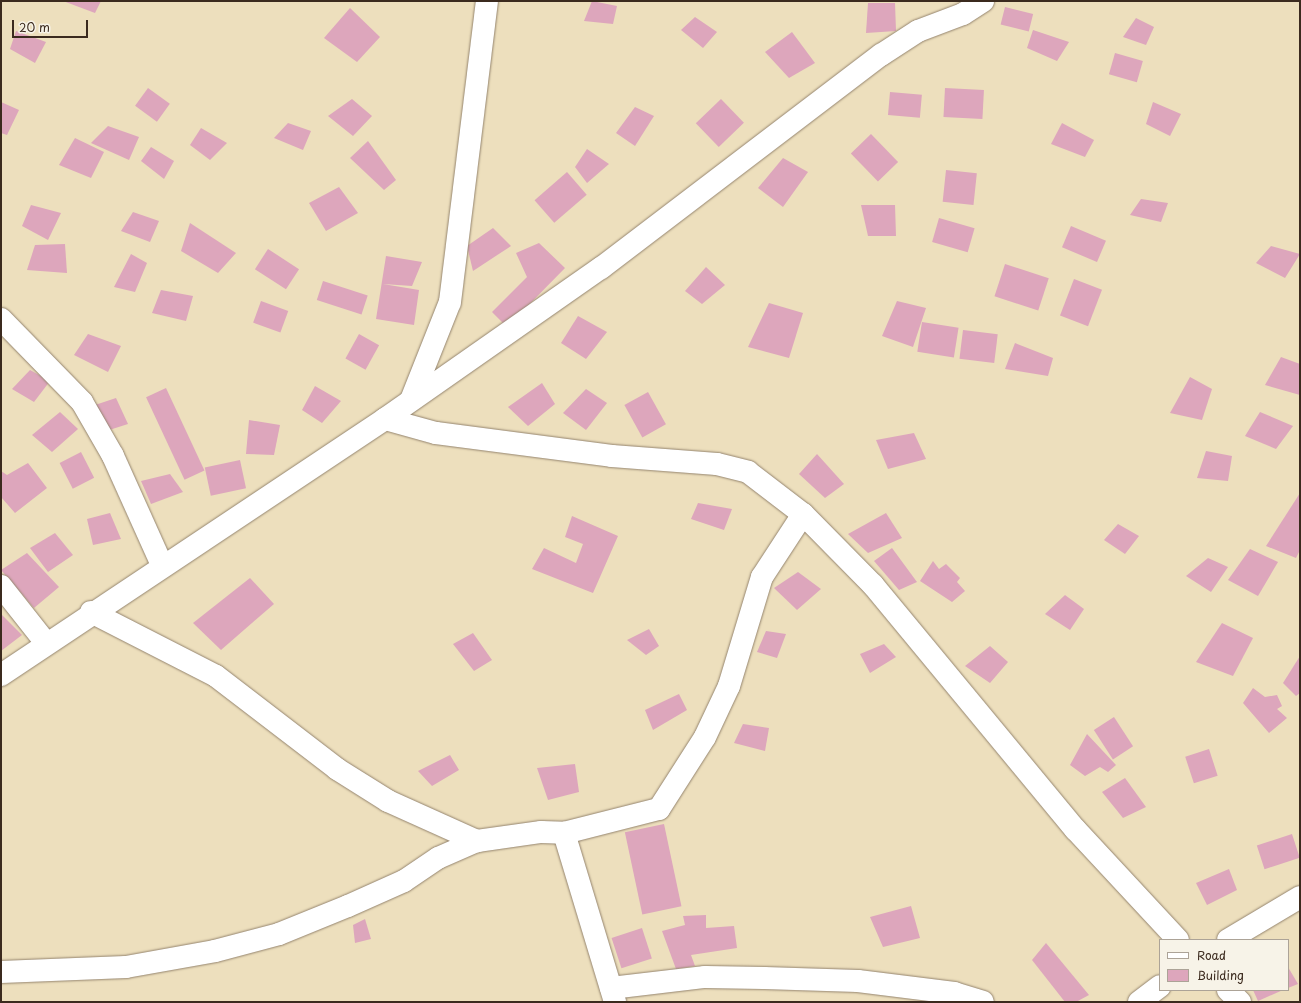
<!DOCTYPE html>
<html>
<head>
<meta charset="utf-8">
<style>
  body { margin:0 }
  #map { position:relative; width:1301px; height:1003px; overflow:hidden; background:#eddfbd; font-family:"Playpen Sans",sans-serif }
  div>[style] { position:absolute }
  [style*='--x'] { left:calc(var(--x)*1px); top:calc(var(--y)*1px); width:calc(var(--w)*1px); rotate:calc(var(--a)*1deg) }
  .building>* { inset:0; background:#dda6bc; transform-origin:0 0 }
  .roads { filter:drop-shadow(0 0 1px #94846e) drop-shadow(0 0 1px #94846e) }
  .street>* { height:22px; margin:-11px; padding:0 11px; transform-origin:11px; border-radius:11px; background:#fff }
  span { translate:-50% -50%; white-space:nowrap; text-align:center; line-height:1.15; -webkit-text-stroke:4px #f7f3e8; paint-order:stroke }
  .frame { position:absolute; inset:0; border:2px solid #3b2a1e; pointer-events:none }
  .legend { position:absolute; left:1159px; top:939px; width:130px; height:52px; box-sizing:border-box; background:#f7f3e8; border:1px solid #aca397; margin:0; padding:5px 7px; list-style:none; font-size:12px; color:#3b2a1e }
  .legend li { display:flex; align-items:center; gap:8px; height:20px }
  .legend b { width:20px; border:1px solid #aca397 }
  .scale { position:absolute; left:12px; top:20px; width:76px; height:18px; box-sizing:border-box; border:2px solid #3b2a1e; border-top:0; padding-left:5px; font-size:12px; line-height:14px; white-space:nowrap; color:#3b2a1e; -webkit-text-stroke:3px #f7f3e8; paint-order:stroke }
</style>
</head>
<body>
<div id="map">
  <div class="building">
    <div style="clip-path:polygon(63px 1px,101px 1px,95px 13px)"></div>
    <div style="clip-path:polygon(592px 1px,617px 6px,613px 24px,584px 21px)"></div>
    <div style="clip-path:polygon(868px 3px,895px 3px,896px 31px,866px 33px)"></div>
    <div style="left:1005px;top:7px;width:29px;height:18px;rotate:14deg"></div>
    <div style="clip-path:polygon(350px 8px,380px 37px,357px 62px,324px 38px)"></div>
    <div style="clip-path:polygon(695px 17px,717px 32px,703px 48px,681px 30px)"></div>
    <div style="clip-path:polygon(1136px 18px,1154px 27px,1146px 45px,1123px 37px)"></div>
    <div style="clip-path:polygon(1033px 30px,1069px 42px,1057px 61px,1027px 48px)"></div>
    <div style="clip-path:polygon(16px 31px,46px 42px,35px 63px,10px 49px)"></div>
    <div style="clip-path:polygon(792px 32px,815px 63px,789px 78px,765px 52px)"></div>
    <div style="left:1115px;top:53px;width:29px;height:22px;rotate:16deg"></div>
    <div style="left:148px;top:88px;width:27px;height:22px;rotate:36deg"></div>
    <div style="left:945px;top:88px;width:39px;height:29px;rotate:3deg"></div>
    <div style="left:890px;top:92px;width:32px;height:23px;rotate:5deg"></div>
    <div style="clip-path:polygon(352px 99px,372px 116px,353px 136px,328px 116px)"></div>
    <div style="left:721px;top:99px;width:33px;height:35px;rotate:46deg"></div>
    <div style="clip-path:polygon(1px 102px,19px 110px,7px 135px,1px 133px)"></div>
    <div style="clip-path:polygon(1153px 102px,1181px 114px,1170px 136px,1146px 124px)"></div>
    <div style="clip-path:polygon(635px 107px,654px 116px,635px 146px,616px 133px)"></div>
    <div style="clip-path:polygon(288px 123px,311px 131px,303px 150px,274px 138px)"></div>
    <div style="clip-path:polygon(1062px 123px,1094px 140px,1085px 157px,1051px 144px)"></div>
    <div style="clip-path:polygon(108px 126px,139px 137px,129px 160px,91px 143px)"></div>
    <div style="clip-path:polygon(201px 128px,227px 143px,210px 160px,190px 145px)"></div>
    <div style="left:871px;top:134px;width:39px;height:28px;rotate:46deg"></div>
    <div style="clip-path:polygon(75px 138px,104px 152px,91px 178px,59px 165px)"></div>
    <div style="clip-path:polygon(368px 141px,396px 180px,384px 190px,350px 158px)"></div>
    <div style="clip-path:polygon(151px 147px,174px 161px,164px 179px,141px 161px)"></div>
    <div style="clip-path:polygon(587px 149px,609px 164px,587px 183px,575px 167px)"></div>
    <div style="clip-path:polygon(783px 158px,808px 172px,783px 207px,758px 188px)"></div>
    <div style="left:946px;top:170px;width:31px;height:32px;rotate:6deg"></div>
    <div style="left:567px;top:172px;width:30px;height:43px;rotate:49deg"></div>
    <div style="clip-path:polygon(339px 187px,358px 213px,326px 231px,309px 203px)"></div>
    <div style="clip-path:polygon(1141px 199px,1168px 203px,1161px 222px,1130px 215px)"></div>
    <div style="clip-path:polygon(31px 205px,61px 213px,48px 240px,22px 226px)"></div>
    <div style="clip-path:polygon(861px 205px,895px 205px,896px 236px,868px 236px)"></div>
    <div style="clip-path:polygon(133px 212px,159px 221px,150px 242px,121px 231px)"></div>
    <div style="left:939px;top:218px;width:37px;height:25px;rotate:16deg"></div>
    <div style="clip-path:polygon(190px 223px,236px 253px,218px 273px,181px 251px)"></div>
    <div style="left:1071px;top:226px;width:38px;height:23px;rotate:23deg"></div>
    <div style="clip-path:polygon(493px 228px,511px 246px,473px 271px,467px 246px)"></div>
    <div style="clip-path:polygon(539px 243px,565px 268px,507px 327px,492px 312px,527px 277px,516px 253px)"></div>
    <div style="clip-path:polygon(65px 244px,67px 273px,27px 270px,35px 245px)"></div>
    <div style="clip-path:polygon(1271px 246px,1300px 254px,1285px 278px,1256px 263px)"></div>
    <div style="left:268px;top:249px;width:37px;height:24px;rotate:33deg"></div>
    <div style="clip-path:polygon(131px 254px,147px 263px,135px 292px,114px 287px)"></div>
    <div style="clip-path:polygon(386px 256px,422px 262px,412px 286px,383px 284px,419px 290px,414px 325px,376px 319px)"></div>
    <div style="left:1005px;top:264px;width:46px;height:34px;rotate:18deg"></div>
    <div style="clip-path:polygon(706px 267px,725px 285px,702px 304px,685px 291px)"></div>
    <div style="left:1074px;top:279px;width:30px;height:39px;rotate:21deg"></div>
    <div style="left:323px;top:281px;width:47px;height:20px;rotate:18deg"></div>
    <div style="clip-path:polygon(161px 290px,193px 296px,186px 321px,152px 313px)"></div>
    <div style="left:261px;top:301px;width:29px;height:23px;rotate:20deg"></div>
    <div style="clip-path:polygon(897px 301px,926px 308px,913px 347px,882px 336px)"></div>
    <div style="clip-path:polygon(769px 303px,803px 313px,789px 358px,748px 347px)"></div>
    <div style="clip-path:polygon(578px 316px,607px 332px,586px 359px,561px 343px)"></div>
    <div style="left:922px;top:322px;width:37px;height:30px;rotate:9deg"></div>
    <div style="left:963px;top:330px;width:35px;height:29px;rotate:7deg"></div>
    <div style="clip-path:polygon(88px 334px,121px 346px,108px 372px,74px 355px)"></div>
    <div style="left:359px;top:334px;width:23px;height:28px;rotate:29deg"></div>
    <div style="clip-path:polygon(1015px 343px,1053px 358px,1048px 376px,1005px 369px)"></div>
    <div style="clip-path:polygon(1281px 357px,1300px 364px,1300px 395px,1265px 385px)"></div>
    <div style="clip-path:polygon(30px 370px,50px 381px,34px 402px,12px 389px)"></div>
    <div style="clip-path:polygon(1190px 377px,1212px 389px,1202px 420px,1170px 413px)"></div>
    <div style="clip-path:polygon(542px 383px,555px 404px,528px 426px,508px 407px)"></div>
    <div style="clip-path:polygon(315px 386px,341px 401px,322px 423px,302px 410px)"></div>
    <div style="left:166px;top:388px;width:91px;height:22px;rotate:65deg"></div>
    <div style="clip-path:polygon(586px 389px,607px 403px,586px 430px,563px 413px)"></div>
    <div style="left:648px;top:392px;width:37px;height:27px;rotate:61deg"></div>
    <div style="clip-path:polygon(116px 398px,128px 424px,103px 432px,92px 406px)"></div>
    <div style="clip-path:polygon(60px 412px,78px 429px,52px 452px,32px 435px)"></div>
    <div style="clip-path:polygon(1260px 412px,1293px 426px,1276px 449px,1245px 436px)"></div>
    <div style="clip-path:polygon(249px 420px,280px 425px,274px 455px,246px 454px)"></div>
    <div style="clip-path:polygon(914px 433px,926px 459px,888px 469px,876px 440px)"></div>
    <div style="clip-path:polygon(1206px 451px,1232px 456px,1228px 481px,1197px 478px)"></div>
    <div style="left:81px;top:452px;width:29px;height:24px;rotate:63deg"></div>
    <div style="clip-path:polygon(817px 454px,844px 484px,825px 498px,799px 474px)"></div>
    <div style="left:240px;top:460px;width:29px;height:36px;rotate:78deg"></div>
    <div style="clip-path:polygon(28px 463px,47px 488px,15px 513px,1px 497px,1px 471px,7px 475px)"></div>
    <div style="clip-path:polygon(170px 474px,183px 492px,151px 504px,141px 481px)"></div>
    <div style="clip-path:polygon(1300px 493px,1300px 550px,1296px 558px,1266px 546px)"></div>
    <div style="clip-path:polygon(698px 503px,732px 509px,724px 530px,691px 519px)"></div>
    <div style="clip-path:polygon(110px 513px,121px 539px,93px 545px,87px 519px)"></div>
    <div style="clip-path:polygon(886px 513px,902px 538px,868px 553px,848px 534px)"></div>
    <div style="clip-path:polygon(572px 516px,618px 536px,593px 593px,532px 569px,544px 548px,576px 563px,583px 544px,565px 537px)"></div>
    <div style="clip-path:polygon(1118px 524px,1139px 536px,1125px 554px,1104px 540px)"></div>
    <div style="clip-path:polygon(55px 533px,73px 555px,48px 572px,30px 548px)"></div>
    <div style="clip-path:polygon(892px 548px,917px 582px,899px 590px,874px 561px)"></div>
    <div style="clip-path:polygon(1250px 549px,1278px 562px,1258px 596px,1228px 580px)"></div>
    <div style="clip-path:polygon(27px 553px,59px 587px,34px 608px,1px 570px)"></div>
    <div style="clip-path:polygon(1208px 558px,1228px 567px,1211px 592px,1186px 576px)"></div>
    <div style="clip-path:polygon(933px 561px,939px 569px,946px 564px,960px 578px,957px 582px,965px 591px,952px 602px,920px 581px)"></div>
    <div style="clip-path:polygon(798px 572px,821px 589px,797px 610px,774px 588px)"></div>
    <div style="clip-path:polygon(250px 578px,274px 604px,221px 650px,193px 623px)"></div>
    <div style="clip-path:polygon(1065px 595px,1084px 609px,1070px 630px,1045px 614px)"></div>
    <div style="clip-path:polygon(1px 614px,22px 635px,1px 651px)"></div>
    <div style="clip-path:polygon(1222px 623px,1253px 638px,1233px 676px,1196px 662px)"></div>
    <div style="clip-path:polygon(649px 629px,659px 646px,646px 655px,627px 640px)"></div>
    <div style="clip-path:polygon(766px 631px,786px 634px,777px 658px,757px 652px)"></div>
    <div style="clip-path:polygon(473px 633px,492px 660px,474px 671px,453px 644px)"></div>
    <div style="clip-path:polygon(884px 644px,896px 657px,870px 673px,860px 654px)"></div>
    <div style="clip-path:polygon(990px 646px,1008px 662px,990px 683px,965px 666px)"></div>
    <div style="clip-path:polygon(1300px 656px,1300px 693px,1296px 696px,1283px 683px)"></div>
    <div style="clip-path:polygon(1253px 688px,1265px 697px,1277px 695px,1282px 706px,1277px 709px,1287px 718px,1269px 733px,1243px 703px)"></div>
    <div style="clip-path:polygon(679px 694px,687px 710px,653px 730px,645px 710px)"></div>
    <div style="left:1114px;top:717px;width:35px;height:24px;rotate:57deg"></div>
    <div style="clip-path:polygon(743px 724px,769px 728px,765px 751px,734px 743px)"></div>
    <div style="clip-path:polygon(1087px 734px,1116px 765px,1108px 772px,1100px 767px,1085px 776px,1070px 765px)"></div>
    <div style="left:1209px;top:749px;width:28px;height:25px;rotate:72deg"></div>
    <div style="clip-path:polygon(450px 755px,459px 770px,432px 786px,418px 771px)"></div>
    <div style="clip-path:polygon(575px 764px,579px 792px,548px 800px,537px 768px)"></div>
    <div style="clip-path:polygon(1125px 778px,1146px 807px,1123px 818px,1102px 792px)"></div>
    <div style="left:664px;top:824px;width:84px;height:40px;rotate:78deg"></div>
    <div style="left:1292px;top:834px;width:25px;height:37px;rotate:72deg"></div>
    <div style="clip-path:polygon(1229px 869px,1237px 890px,1207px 905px,1196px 883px)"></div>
    <div style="clip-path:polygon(911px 906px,920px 938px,883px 947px,870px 917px)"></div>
    <div style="clip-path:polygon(706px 915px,706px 928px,734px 926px,737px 948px,691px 955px,695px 966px,676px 969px,662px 931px,685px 925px,683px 916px)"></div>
    <div style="clip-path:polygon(365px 919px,371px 939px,355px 943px,353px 925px)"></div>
    <div style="left:642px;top:928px;width:32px;height:32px;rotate:72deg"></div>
    <div style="clip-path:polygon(1046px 943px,1089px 995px,1076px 1002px,1065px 1002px,1032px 960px)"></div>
    <div style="clip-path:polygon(1288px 967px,1298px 984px,1288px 988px)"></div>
    <div style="clip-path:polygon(1253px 990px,1283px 990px,1258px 1001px)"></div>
  </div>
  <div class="roads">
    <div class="street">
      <div style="--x:1;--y:319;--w:116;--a:45.7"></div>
      <div style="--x:82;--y:402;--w:62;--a:60.1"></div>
      <div style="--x:113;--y:456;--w:120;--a:65.8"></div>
      <div style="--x:411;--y:400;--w:105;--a:-68.3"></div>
      <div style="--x:450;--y:302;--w:303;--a:-83"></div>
      <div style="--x:385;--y:419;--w:53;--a:15.4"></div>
      <div style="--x:436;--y:433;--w:177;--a:7.4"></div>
      <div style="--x:612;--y:456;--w:105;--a:4.4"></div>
      <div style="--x:717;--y:464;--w:32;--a:14"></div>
      <div style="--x:748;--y:472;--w:69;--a:37.4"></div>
      <div style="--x:803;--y:514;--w:100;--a:45.4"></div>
      <div style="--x:873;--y:585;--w:317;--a:50.4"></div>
      <div style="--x:1075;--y:829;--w:151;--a:47.1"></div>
      <div style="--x:1;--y:586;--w:73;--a:51.7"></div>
      <div style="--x:91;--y:612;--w:140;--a:27.1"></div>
      <div style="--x:216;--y:676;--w:153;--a:37.5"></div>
      <div style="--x:337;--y:769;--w:60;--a:32.1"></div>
      <div style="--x:388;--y:801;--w:98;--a:24.2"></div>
      <div style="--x:1;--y:675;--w:462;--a:-33.7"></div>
      <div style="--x:385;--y:419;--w:264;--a:-35"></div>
      <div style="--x:601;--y:268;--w:352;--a:-37.3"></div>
      <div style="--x:881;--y:55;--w:44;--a:-33"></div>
      <div style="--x:918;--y:31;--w:48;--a:-20.7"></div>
      <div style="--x:963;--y:14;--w:24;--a:-33"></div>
      <div style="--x:564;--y:833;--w:177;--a:73.2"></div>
      <div style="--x:1228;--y:940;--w:84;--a:-30.8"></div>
      <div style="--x:1;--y:972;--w:125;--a:-2.3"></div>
      <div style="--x:126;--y:967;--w:90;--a:-10.2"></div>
      <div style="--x:215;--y:951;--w:66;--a:-14.9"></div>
      <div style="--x:279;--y:934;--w:74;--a:-22.1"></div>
      <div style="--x:348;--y:906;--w:61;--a:-24.1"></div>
      <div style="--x:404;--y:881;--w:41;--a:-34.1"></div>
      <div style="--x:438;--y:858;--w:43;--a:-23.6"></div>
      <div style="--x:477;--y:841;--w:65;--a:-8"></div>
      <div style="--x:541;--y:832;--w:23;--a:2"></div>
      <div style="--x:564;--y:833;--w:98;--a:-14.2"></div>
      <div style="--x:659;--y:809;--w:85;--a:-57.4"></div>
      <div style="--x:705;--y:737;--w:56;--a:-64.8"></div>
      <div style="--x:729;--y:686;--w:114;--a:-73.2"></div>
      <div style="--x:762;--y:577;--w:75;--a:-56.9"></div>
      <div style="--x:611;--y:988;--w:95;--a:-6.7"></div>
      <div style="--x:705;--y:977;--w:59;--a:1"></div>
      <div style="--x:764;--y:978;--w:94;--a:1.8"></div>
      <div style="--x:858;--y:981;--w:97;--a:7.1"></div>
      <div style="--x:954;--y:993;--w:30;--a:17"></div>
      <div style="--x:1228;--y:990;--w:17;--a:45"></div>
      <div style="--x:1139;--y:1002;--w:26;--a:-37"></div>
    </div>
  </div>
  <div class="frame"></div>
  <ul class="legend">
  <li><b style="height:5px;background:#fff"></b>Road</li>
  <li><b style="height:11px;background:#dda6bc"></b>Building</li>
  </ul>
  <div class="scale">20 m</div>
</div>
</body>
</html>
